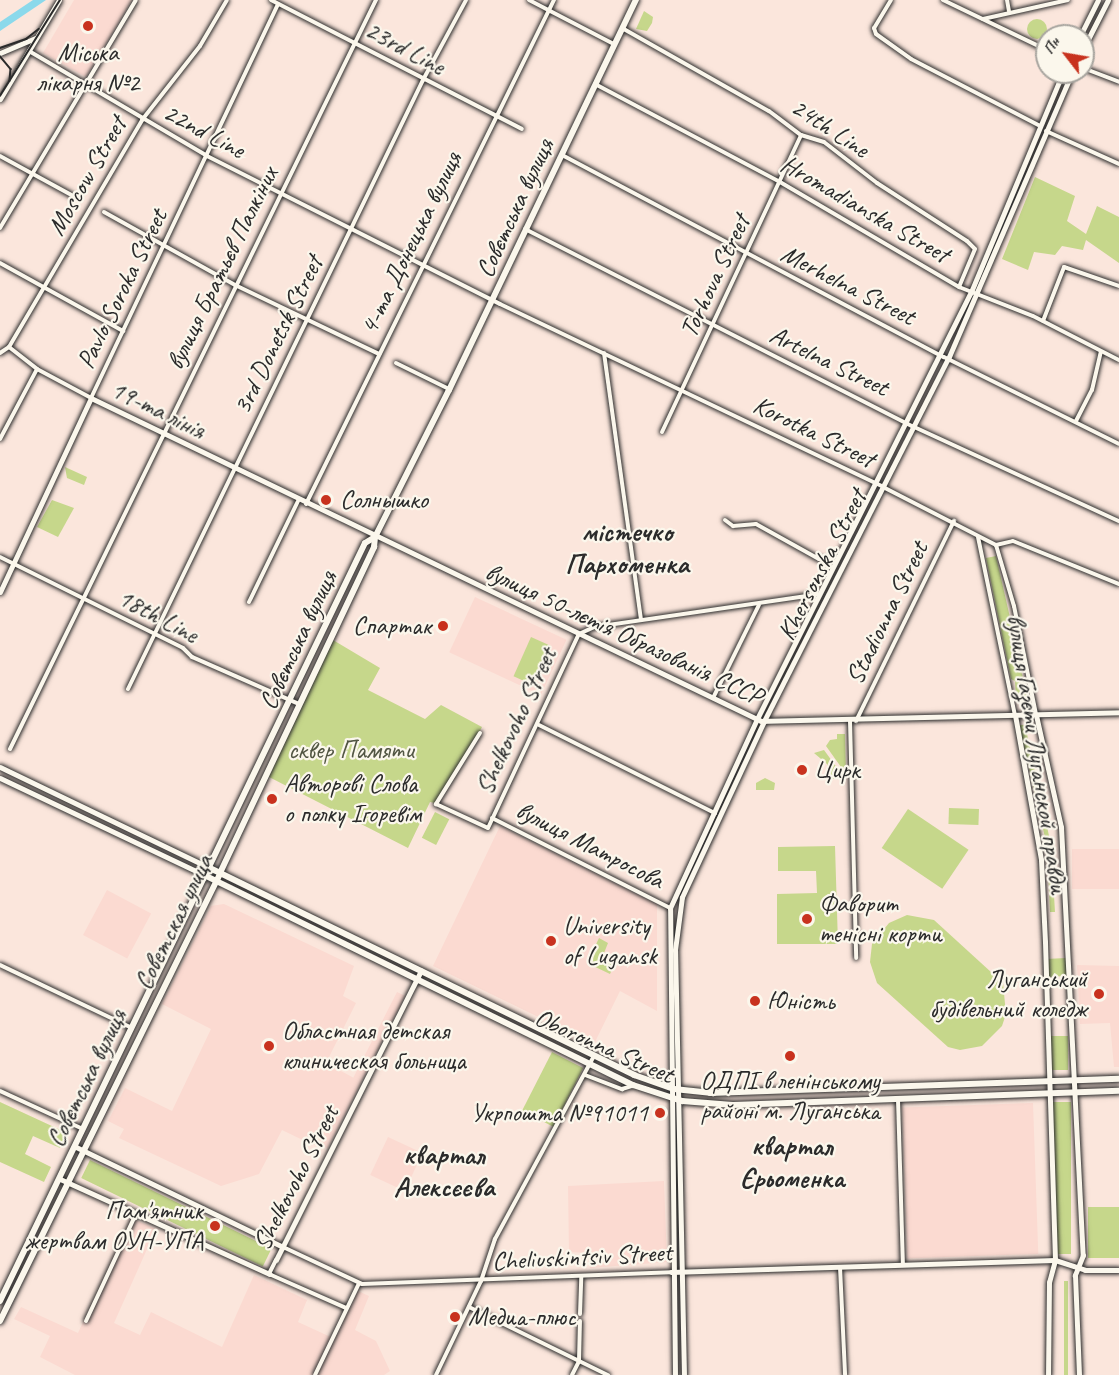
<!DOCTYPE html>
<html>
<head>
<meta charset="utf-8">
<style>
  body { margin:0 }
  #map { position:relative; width:1119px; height:1375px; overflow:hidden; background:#fbe6dc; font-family:Caveat,sans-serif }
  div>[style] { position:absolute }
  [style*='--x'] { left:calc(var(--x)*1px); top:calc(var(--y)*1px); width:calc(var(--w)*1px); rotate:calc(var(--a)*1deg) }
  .built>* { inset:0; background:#fbdad1; transform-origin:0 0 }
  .green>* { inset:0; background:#c6d78b; transform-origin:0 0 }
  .round { border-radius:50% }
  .water>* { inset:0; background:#8bd9eb }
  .roads { filter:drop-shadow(0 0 2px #2b2b2b) drop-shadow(0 0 2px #2b2b2b) }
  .street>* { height:4px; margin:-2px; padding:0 2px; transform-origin:2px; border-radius:2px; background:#fbf7ec }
  .secondary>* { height:5px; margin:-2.5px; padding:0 2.5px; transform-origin:2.5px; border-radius:2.5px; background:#fbf7ec }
  .primary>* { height:6px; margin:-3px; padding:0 3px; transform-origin:3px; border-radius:3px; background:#fbf7ec }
  .tram>* { height:1.5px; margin:-0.75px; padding:0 0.75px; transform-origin:0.75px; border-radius:0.75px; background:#2b2b2b }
  .dots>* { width:16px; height:16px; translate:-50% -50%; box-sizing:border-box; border:3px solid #fbf7ec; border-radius:50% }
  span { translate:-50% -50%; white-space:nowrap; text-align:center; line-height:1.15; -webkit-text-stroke:4.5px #fbf7ec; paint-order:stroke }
  .street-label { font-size:26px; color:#2b2b2b }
  .poi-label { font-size:26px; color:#2b2b2b }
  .left { translate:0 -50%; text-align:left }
  .right { translate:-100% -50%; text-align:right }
  .park-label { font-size:26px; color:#525643 }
  .quarter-label { font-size:28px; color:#2b2b2b; font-weight:700 }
  .north { position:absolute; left:1035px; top:24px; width:60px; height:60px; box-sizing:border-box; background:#fbf7ec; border:2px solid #a8a59f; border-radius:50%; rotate:301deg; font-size:16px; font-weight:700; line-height:24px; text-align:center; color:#2b2b2b }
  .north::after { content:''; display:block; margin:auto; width:21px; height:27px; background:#c8321e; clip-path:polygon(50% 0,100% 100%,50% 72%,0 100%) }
</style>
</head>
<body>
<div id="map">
  <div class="built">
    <div style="clip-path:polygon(74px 0,132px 0,86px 77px,43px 53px)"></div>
    <div style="left:475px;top:597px;width:101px;height:61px;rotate:25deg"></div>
    <div style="clip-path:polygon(500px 826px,657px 904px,657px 1011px,620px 991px,594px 1044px,433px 966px)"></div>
    <div style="left:1119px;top:849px;width:40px;height:47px;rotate:90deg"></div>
    <div style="left:107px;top:890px;width:50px;height:51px;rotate:28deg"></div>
    <div style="clip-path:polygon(224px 904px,354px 966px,343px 996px,356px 1003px,326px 1063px,354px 1078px,322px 1144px,313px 1145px,282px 1130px,259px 1174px,221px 1186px,119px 1138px,124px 1129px,108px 1121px,125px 1088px,172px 1111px,211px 1029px,162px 1004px,211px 906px)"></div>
    <div style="clip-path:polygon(1077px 965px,1119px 966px,1119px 1067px,1114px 1067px,1110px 1023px,1080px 1024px)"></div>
    <div style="left:397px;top:992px;width:9px;height:171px;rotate:27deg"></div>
    <div style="left:1033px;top:1103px;width:151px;height:131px;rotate:88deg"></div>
    <div style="left:388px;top:1137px;width:38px;height:42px;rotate:25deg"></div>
    <div style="clip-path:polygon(664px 1181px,667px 1262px,590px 1268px,589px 1253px,569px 1252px,568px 1186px)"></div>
    <div style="clip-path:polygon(131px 1218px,156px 1229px,114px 1323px,140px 1335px,151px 1312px,222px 1347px,254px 1275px,307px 1300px,298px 1322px,335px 1339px,358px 1291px,369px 1296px,355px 1330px,376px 1341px,390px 1371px,384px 1375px,75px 1375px,40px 1357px,50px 1336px,14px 1319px,21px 1307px,78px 1333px)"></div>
  </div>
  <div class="green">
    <div style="clip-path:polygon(644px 11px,653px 17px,652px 23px,647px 31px,636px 29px)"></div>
    <div class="round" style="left:1027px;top:19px;width:20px;height:20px"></div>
    <div style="clip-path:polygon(1035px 177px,1075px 196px,1067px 221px,1086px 234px,1097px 206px,1119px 217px,1119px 263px,1086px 240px,1083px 250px,1062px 246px,1055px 255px,1034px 252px,1028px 270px,1002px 259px)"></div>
    <div style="clip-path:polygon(65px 467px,87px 477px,84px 485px,67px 478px)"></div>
    <div style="clip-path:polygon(52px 500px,74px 508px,58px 537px,37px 527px)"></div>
    <div style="clip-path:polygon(996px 556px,1011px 622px,1027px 697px,1016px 699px,1015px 681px,1011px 679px,986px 558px)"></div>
    <div style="left:531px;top:637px;width:22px;height:43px;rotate:24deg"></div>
    <div style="clip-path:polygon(333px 640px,380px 668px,368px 690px,425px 719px,441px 705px,482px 727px,462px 765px,435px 803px,430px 802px,408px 848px,269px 777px)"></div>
    <div style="clip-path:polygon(1019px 725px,1025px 725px,1051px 845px,1055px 912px,1050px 912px,1047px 846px)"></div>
    <div style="clip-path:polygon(837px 734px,845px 734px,846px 774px,826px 746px,830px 740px,837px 739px)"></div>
    <div style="clip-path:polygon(824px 750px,840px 772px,837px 779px,830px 779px,827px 764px,814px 753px)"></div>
    <div style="clip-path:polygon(765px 778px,775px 783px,774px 790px,756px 790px,756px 783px)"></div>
    <div style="left:949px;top:808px;width:30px;height:16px;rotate:2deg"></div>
    <div style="left:908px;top:809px;width:73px;height:47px;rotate:34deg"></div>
    <div style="left:435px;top:812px;width:16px;height:29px;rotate:27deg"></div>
    <div style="clip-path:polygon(835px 846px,838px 944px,777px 944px,777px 894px,817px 893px,816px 871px,778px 871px,778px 847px)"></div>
    <div style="clip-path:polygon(907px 915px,934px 920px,1003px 983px,1006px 1014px,1002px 1026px,982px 1046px,960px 1050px,948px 1047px,877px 983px,870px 962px,872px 944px,889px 923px)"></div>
    <div style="clip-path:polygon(599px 938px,608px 943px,604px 953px,617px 959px,610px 974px,587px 963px)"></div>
    <div style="left:1066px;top:958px;width:18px;height:20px;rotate:87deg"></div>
    <div style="left:1049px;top:1036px;width:19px;height:34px"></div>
    <div style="left:552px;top:1052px;width:35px;height:66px;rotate:27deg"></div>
    <div style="clip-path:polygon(0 1102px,67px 1133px,60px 1148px,33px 1136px,25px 1154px,51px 1167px,44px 1182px,0 1162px)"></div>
    <div style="left:1053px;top:1102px;width:18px;height:152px"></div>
    <div style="left:90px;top:1160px;width:202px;height:20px;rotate:26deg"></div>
    <div style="left:1088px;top:1207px;width:31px;height:51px"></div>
    <div style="left:1064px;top:1281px;width:4px;height:94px"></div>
  </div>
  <div class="water">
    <div style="clip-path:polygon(33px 0,46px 0,0 31px,0 22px)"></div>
  </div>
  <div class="roads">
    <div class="street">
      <div style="--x:271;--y:0;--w:282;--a:27.2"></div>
      <div style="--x:529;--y:0;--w:96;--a:27.4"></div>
      <div style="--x:891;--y:0;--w:33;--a:121"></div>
      <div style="--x:874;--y:28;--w:6;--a:72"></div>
      <div style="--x:876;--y:34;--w:43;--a:35.5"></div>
      <div style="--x:911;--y:59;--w:145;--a:27.4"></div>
      <div style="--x:943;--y:0;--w:115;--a:25.7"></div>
      <div style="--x:1007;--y:0;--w:11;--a:80"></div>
      <div style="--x:983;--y:19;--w:87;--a:-12.6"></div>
      <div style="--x:622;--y:28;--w:169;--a:29.5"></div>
      <div style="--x:769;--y:111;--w:40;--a:37"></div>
      <div style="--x:801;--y:135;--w:24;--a:17"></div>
      <div style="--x:824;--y:142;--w:67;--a:37.7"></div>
      <div style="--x:877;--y:183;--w:107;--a:32.8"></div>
      <div style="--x:967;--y:241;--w:11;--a:45"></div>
      <div style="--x:975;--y:249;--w:41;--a:112.8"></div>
      <div style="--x:29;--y:51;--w:207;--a:30.5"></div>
      <div style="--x:207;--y:156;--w:328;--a:26.8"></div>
      <div style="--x:500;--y:304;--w:424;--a:25.5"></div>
      <div style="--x:883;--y:487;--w:127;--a:27.2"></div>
      <div style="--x:996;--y:545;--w:17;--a:-13"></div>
      <div style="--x:1013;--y:541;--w:114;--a:22.1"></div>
      <div style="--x:1083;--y:68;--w:39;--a:21"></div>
      <div style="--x:595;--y:84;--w:209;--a:27.9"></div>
      <div style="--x:780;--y:182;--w:208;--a:30.4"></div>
      <div style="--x:959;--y:287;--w:79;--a:21.4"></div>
      <div style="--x:1033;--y:316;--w:97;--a:27.1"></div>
      <div style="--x:1046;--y:131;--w:80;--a:24.3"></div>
      <div style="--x:562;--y:155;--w:432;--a:27.9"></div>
      <div style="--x:944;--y:357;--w:195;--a:26.4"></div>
      <div style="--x:0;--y:156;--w:83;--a:28.7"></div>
      <div style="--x:104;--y:212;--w:150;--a:29.1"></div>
      <div style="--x:235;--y:285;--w:160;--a:25.6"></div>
      <div style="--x:0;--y:228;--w:265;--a:-59.2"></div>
      <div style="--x:525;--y:229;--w:434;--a:27"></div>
      <div style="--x:912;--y:426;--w:228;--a:24.7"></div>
      <div style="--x:0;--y:263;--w:141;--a:28.9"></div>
      <div style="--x:1043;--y:321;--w:58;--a:-68.7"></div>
      <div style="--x:1064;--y:267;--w:58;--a:19.1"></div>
      <div style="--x:9;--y:347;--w:263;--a:-59.6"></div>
      <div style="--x:142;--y:120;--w:94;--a:-51.9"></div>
      <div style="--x:200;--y:46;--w:53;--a:-59.6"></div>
      <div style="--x:0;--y:353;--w:11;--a:-34"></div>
      <div style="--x:9;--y:347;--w:36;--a:38"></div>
      <div style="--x:37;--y:369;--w:61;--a:28.2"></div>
      <div style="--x:91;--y:398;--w:436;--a:-64.6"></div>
      <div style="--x:604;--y:353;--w:269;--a:82.1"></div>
      <div style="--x:396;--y:363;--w:59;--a:26.1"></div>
      <div style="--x:1076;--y:421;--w:35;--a:-63"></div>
      <div style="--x:1092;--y:390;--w:39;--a:-77"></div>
      <div style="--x:662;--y:432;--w:328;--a:-64.9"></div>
      <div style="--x:0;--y:439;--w:79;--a:-62.1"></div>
      <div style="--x:306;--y:504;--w:562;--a:-63.8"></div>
      <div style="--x:725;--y:520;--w:10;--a:37"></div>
      <div style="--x:733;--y:526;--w:23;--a:-5"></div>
      <div style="--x:756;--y:524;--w:72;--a:29.1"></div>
      <div style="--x:819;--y:559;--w:17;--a:10"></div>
      <div style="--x:978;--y:537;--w:182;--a:78.3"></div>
      <div style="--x:996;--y:545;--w:64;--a:73.6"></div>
      <div style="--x:1014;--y:606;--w:110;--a:78.5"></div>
      <div style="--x:0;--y:557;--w:204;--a:26.4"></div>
      <div style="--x:183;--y:648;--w:13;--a:45"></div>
      <div style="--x:192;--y:657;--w:117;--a:23.7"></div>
      <div style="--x:249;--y:602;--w:112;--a:-64.1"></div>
      <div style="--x:128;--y:689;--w:677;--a:-64.15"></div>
      <div style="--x:423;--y:80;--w:91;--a:-61.7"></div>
      <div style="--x:713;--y:698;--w:104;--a:-63.7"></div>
      <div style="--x:850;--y:721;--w:237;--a:88.5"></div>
      <div style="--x:856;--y:721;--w:223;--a:-63.9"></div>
      <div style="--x:539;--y:725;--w:197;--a:26.6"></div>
      <div style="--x:480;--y:733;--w:84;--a:121.8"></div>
      <div style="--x:436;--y:804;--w:57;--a:24.8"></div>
      <div style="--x:488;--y:828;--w:214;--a:-64.9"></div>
      <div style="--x:579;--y:634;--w:17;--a:-25"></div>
      <div style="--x:594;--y:627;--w:227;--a:-8.3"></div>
      <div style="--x:10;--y:749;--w:834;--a:-63.96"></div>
      <div style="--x:492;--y:818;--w:199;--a:26.8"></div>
      <div style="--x:0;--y:965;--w:146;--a:25.5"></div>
      <div style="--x:585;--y:1075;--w:40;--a:21"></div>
      <div style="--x:622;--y:1089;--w:10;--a:-17"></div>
      <div style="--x:0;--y:1091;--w:91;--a:24.6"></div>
      <div style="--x:898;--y:1099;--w:164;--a:88.3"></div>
      <div style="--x:283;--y:1247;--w:87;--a:25.1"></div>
      <div style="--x:362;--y:1284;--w:309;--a:-2.2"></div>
      <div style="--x:276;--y:1260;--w:16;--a:117"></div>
      <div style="--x:269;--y:1274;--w:84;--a:23.8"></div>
      <div style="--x:840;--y:1267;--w:108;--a:87.3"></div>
      <div style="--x:469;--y:1307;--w:155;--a:26.1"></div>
      <div style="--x:580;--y:1314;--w:38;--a:-88"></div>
      <div style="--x:86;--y:1321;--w:118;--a:-65"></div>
      <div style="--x:315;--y:1375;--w:102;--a:-64.4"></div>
      <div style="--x:436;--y:1375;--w:104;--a:-64.4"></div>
      <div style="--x:481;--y:1281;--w:44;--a:-71.6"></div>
      <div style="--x:495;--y:1239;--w:208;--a:-61.6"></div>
      <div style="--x:572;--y:1375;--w:16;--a:-63"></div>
      <div style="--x:579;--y:1361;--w:40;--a:-88.6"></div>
    </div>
    <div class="secondary">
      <div style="--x:1080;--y:36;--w:40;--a:-63.4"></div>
      <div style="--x:1083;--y:49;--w:55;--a:-63"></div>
      <div style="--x:0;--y:53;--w:39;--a:-23"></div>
      <div style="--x:0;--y:99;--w:115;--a:-59.2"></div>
      <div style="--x:0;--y:592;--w:214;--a:-64.9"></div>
      <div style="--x:91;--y:398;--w:744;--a:25.74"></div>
      <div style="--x:761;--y:721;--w:358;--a:-1.4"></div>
      <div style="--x:1015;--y:715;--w:147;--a:79.8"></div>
      <div style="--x:1041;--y:860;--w:82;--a:87.2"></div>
      <div style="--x:1045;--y:942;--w:318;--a:88.2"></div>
      <div style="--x:1055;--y:1260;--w:23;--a:105"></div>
      <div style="--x:1049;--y:1282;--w:93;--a:90.6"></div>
      <div style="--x:1036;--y:715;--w:115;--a:77.4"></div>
      <div style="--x:1061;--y:827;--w:429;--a:87.1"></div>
      <div style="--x:1083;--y:1255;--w:22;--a:112"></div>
      <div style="--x:1075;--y:1275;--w:100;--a:87.7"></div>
      <div style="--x:0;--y:767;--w:233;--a:25.7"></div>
      <div style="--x:0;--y:778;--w:228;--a:25.4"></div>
      <div style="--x:76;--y:1147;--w:230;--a:25.8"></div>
      <div style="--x:60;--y:1179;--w:230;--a:24.4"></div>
      <div style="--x:276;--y:1260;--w:324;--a:-63.4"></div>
      <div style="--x:671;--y:1272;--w:384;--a:-1.8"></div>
      <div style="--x:1055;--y:1260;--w:32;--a:18"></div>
      <div style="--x:1085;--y:1270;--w:34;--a:0"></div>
      <div style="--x:675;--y:1375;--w:467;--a:-90.6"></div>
      <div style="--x:670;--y:908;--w:208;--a:-65.3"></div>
      <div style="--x:757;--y:719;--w:478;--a:-63.4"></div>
      <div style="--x:971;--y:292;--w:238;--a:-67.3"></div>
      <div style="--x:684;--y:1375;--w:425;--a:-91.2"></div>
      <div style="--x:675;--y:950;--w:53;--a:-82.5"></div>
      <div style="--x:682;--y:897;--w:194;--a:-65"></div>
      <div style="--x:764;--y:721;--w:406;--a:-63.1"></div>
      <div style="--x:948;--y:359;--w:313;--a:-66.6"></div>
    </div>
    <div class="primary">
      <div style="--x:210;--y:868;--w:472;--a:26"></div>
      <div style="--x:634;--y:1075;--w:42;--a:19.3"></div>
      <div style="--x:674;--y:1089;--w:36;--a:6"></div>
      <div style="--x:710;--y:1093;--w:409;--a:-2"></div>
      <div style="--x:206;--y:876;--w:475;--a:26.1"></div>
      <div style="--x:633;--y:1085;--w:52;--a:18.1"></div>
      <div style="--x:682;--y:1101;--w:51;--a:4.5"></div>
      <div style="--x:733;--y:1105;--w:386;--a:-2.1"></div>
      <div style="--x:0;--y:1301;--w:841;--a:-64.29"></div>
      <div style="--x:365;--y:543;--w:12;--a:-31"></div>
      <div style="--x:375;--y:537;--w:165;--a:-63.3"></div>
      <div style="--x:449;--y:390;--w:433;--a:-64.4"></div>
      <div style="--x:0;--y:1321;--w:499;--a:-63.8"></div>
      <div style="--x:220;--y:873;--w:361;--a:-64.7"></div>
      <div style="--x:374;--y:547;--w:10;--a:-84"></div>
    </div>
  </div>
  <div class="tram">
    <div style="--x:0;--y:48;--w:28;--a:-19"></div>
    <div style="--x:26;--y:39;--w:16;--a:-38"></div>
    <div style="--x:0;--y:56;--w:17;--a:50"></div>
    <div style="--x:11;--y:69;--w:12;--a:95"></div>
    <div style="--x:0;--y:96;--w:113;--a:-58"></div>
  </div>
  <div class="dots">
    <div style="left:88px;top:26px;background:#c8321e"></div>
    <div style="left:326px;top:500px;background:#c8321e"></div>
    <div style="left:443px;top:626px;background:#c8321e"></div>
    <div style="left:802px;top:770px;background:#c8321e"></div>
    <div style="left:272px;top:799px;background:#c8321e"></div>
    <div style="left:807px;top:919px;background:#c8321e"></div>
    <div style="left:551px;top:941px;background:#c8321e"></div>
    <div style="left:1099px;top:994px;background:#c8321e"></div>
    <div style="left:755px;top:1001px;background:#c8321e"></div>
    <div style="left:269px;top:1046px;background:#c8321e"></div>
    <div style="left:790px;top:1056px;background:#c8321e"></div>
    <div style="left:660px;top:1113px;background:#c8321e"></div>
    <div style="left:215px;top:1226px;background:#c8321e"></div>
    <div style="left:455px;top:1317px;background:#c8321e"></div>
  </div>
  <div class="street-label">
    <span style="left:405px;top:48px;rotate:28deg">23rd Line</span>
    <span style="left:830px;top:128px;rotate:33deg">24th Line</span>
    <span style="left:204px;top:131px;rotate:28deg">22nd Line</span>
    <span style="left:87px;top:176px;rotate:-60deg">Moscow Street</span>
    <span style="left:515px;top:208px;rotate:-65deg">Совєтська вулиця</span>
    <span style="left:865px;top:209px;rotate:30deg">Hromadianska Street</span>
    <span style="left:411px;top:243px;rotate:-64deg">4-та Донецька вулиця</span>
    <span style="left:222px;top:268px;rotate:-64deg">вулиця Братьєв Палкіних</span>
    <span style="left:715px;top:276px;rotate:-65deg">Torhova Street</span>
    <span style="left:848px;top:285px;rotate:27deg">Merhelna Street</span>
    <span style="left:122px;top:289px;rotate:-64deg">Pavlo Soroka Street</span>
    <span style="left:278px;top:335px;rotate:-64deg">3rd Donetsk Street</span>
    <span style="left:829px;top:361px;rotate:26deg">Artelna Street</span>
    <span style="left:158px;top:410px;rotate:26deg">19-та лінія</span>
    <span style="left:814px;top:432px;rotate:26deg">Korotka Street</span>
    <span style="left:822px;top:565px;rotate:-63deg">Khersonska Street</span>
    <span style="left:887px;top:613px;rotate:-64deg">Stadionna Street</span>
    <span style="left:158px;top:616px;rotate:28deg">18th Line</span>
    <span style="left:624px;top:634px;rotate:25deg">вулиця 50-лєтія Образованія СССР</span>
    <span style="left:298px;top:640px;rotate:-65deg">Совєтська вулиця</span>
    <span style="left:516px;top:721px;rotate:-65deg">Shelkovoho Street</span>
    <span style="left:1037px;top:754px;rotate:81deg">вулиця Газєти Луганской правди</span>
    <span style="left:590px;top:845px;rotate:27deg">вулиця Матросова</span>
    <span style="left:174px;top:922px;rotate:-64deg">Советская улица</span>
    <span style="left:604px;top:1046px;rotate:24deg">Oboronna Street</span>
    <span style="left:87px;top:1078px;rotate:-64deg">Совєтська вулиця</span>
    <span style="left:296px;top:1178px;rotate:-63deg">Shelkovoho Street</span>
    <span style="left:582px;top:1257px;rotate:-3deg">Cheliuskintsiv Street</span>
  </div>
  <div class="poi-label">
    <span style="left:88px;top:68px">Міська<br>лікарня №2</span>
    <span class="left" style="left:340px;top:500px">Солнышко</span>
    <span class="right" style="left:431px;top:626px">Спартак</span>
    <span class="left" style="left:814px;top:770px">Цирк</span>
    <span class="left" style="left:284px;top:799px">Авторові Слова<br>о полку Ігоревім</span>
    <span class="left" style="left:819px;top:919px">Фаворит<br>тенісні корти</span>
    <span class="left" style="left:563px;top:941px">University<br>of Lugansk</span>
    <span class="right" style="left:1087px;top:994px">Луганський<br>будівельний коледж</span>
    <span class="left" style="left:767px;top:1001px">Юність</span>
    <span class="left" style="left:282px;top:1046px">Областная детская<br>клиническая больница</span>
    <span style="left:790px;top:1096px">ОДПІ в ленінському<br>районі м. Луганська</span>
    <span class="right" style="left:648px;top:1113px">Укрпошта №91011</span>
    <span class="right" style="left:203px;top:1226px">Пам'ятник<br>жертвам ОУН-УПА</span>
    <span class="left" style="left:468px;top:1317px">Медиа-плюс</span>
  </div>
  <div class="park-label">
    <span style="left:351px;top:750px">сквер Памяти</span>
  </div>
  <div class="quarter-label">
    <span style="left:627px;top:548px">містечко<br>Пархоменка</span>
    <span style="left:792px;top:1162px">квартал<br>Єрьоменка</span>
    <span style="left:444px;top:1171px">квартал<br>Алексєєва</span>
  </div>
  <div class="north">Пн</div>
</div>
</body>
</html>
